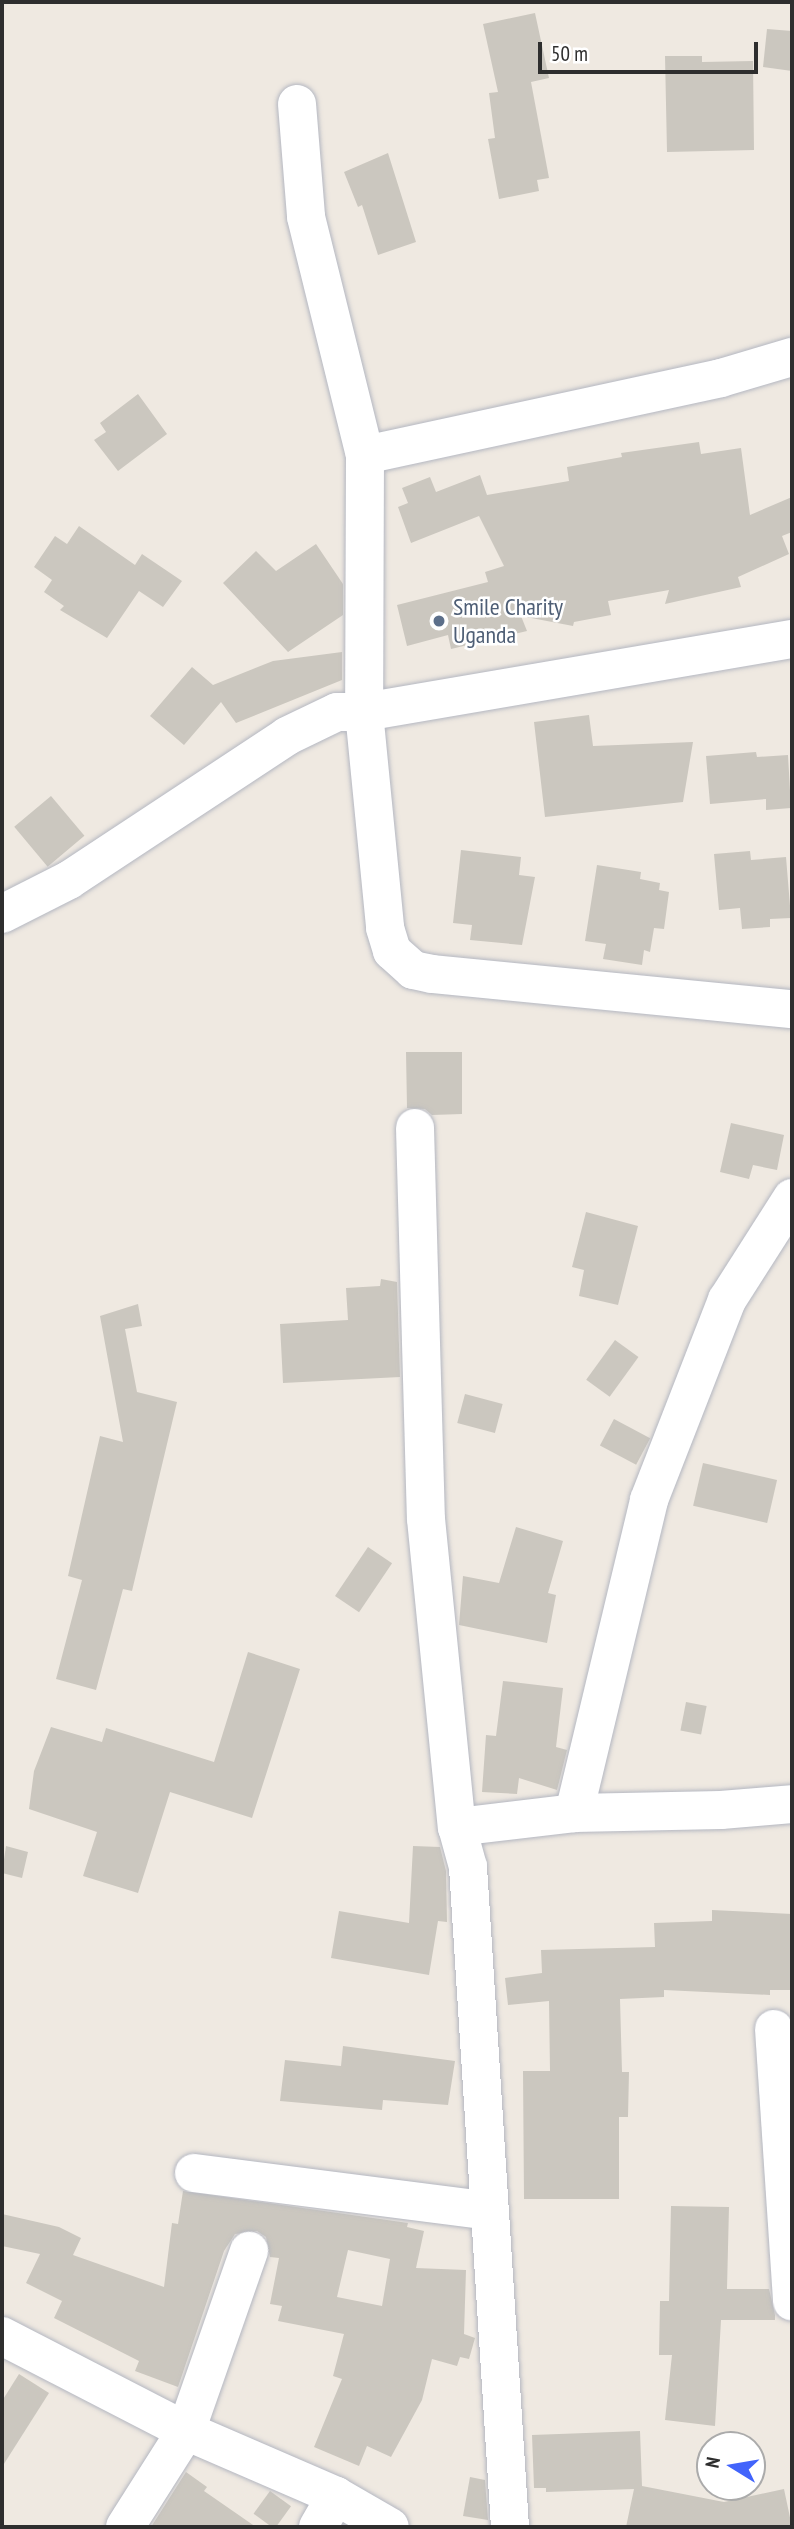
<!DOCTYPE html>
<html>
<head>
<meta charset="utf-8">
<style>
  body { margin:0 }
  #map { position:relative; width:794px; height:2529px; overflow:hidden; background:#efe9e1; font-family:"PT Sans Narrow",sans-serif }
  div>[style] { position:absolute }
  [style*='--x'] { left:calc(var(--x)*1px); top:calc(var(--y)*1px); width:calc(var(--w)*1px); rotate:calc(var(--a)*1deg) }
  .building>* { inset:0; background:#cbc7bf; transform-origin:0 0 }
  .roads { filter:drop-shadow(0 0 2px #b4b7c1) drop-shadow(0 0 2px #b4b7c1) }
  .minor>* { height:38px; margin:-19px; padding:0 19px; transform-origin:19px; border-radius:19px; background:#fff }
  .dots>* { width:19px; height:19px; translate:-50% -50%; box-sizing:border-box; border:4px solid #fff; border-radius:50% }
  span { translate:-50% -50%; white-space:nowrap; text-align:center; line-height:1.15; -webkit-text-stroke:5px #fff; paint-order:stroke }
  .service-label { font-size:24px; color:#4e5e75 }
  .left { translate:0 -50%; text-align:left }
  .frame { position:absolute; inset:0; border:4px solid #2e2e2e; pointer-events:none }
  .north { position:absolute; left:696px; top:2431px; width:70px; height:70px; box-sizing:border-box; background:#fff; border:2px solid #ababab; border-radius:50%; rotate:281deg; font-size:19px; font-weight:700; line-height:28px; text-align:center; color:#2e2e2e }
  .north::after { content:''; display:block; margin:auto; width:24px; height:32px; background:#4264fb; clip-path:polygon(50% 0,100% 100%,50% 72%,0 100%) }
  .scale { position:absolute; left:538px; top:42px; width:220px; height:32px; box-sizing:border-box; border:4px solid #2e2e2e; border-top:0; padding-left:9px; font-size:21px; line-height:24px; white-space:nowrap; color:#2e2e2e; -webkit-text-stroke:5px #fff; paint-order:stroke }
</style>
</head>
<body>
<div id="map">
  <div class="building">
    <div style="clip-path:polygon(535px 13px,549px 78px,531px 82px,549px 178px,537px 180px,539px 191px,499px 199px,488px 139px,495px 138px,489px 93px,498px 92px,483px 24px)"></div>
    <div style="clip-path:polygon(767px 29px,792px 31px,792px 71px,763px 67px)"></div>
    <div style="clip-path:polygon(665px 56px,702px 56px,702px 62px,753px 61px,754px 150px,667px 152px)"></div>
    <div style="clip-path:polygon(388px 153px,416px 242px,378px 255px,362px 205px,358px 207px,344px 172px)"></div>
    <div style="clip-path:polygon(138px 394px,167px 434px,118px 471px,94px 440px,106px 432px,100px 423px)"></div>
    <div style="clip-path:polygon(699px 442px,701px 454px,741px 448px,750px 515px,792px 497px,792px 532px,782px 536px,789px 554px,738px 577px,741px 587px,665px 604px,669px 590px,608px 601px,611px 615px,574px 622px,573px 626px,521px 616px,527px 631px,451px 649px,448px 635px,407px 646px,397px 605px,488px 582px,485px 572px,504px 566px,479px 516px,411px 543px,398px 507px,408px 503px,402px 488px,430px 477px,436px 492px,480px 475px,487px 495px,569px 481px,567px 467px,622px 457px,621px 453px)"></div>
    <div style="clip-path:polygon(79px 526px,135px 565px,142px 554px,182px 581px,163px 607px,139px 591px,107px 638px,60px 610px,64px 606px,44px 592px,52px 580px,34px 567px,55px 536px,67px 544px)"></div>
    <div style="clip-path:polygon(316px 544px,343px 584px,343px 615px,288px 652px,223px 583px,256px 551px,276px 571px)"></div>
    <div style="clip-path:polygon(342px 652px,342px 680px,236px 723px,221px 702px,184px 745px,150px 716px,192px 667px,213px 685px,273px 661px)"></div>
    <div style="clip-path:polygon(589px 715px,593px 746px,693px 742px,683px 802px,545px 817px,534px 722px)"></div>
    <div style="clip-path:polygon(756px 752px,757px 757px,788px 755px,791px 808px,766px 810px,766px 799px,710px 804px,706px 756px)"></div>
    <div style="left:51px;top:796px;width:52px;height:48px;rotate:50deg"></div>
    <div style="clip-path:polygon(461px 850px,521px 857px,519px 875px,535px 877px,522px 945px,470px 940px,472px 925px,453px 923px)"></div>
    <div style="clip-path:polygon(750px 851px,751px 860px,786px 857px,791px 918px,770px 919px,770px 927px,742px 929px,740px 908px,719px 910px,714px 854px)"></div>
    <div style="clip-path:polygon(597px 865px,641px 872px,640px 879px,660px 883px,659px 890px,669px 892px,664px 929px,654px 928px,650px 952px,644px 950px,642px 965px,603px 959px,606px 944px,585px 941px)"></div>
    <div style="clip-path:polygon(406px 1052px,462px 1052px,462px 1114px,432px 1115px,425px 1109px,407px 1108px)"></div>
    <div style="clip-path:polygon(731px 1123px,784px 1135px,777px 1170px,753px 1165px,749px 1179px,720px 1172px)"></div>
    <div style="clip-path:polygon(586px 1212px,638px 1226px,618px 1305px,579px 1296px,584px 1270px,572px 1267px)"></div>
    <div style="clip-path:polygon(381px 1279px,397px 1282px,400px 1377px,283px 1383px,280px 1324px,348px 1320px,346px 1288px,380px 1286px)"></div>
    <div style="clip-path:polygon(138px 1304px,142px 1326px,125px 1329px,137px 1392px,177px 1402px,132px 1591px,123px 1589px,96px 1690px,56px 1679px,82px 1580px,68px 1576px,100px 1436px,123px 1442px,100px 1316px)"></div>
    <div style="left:615px;top:1340px;width:29px;height:49px;rotate:36deg"></div>
    <div style="left:465px;top:1394px;width:39px;height:30px;rotate:15deg"></div>
    <div style="left:614px;top:1419px;width:41px;height:30px;rotate:28deg"></div>
    <div style="left:703px;top:1463px;width:76px;height:44px;rotate:13deg"></div>
    <div style="clip-path:polygon(516px 1527px,563px 1541px,548px 1593px,556px 1595px,547px 1643px,459px 1625px,463px 1576px,499px 1583px)"></div>
    <div style="left:368px;top:1547px;width:29px;height:59px;rotate:34deg"></div>
    <div style="clip-path:polygon(248px 1652px,300px 1669px,252px 1818px,170px 1792px,138px 1893px,83px 1876px,97px 1832px,29px 1809px,34px 1771px,51px 1727px,102px 1742px,106px 1728px,214px 1762px)"></div>
    <div style="clip-path:polygon(503px 1681px,563px 1688px,556px 1747px,567px 1750px,557px 1790px,519px 1778px,517px 1794px,482px 1792px,486px 1735px,496px 1736px)"></div>
    <div style="left:686px;top:1702px;width:21px;height:29px;rotate:11deg"></div>
    <div style="clip-path:polygon(6px 1846px,28px 1852px,22px 1878px,2px 1873px)"></div>
    <div style="clip-path:polygon(413px 1846px,440px 1847px,446px 1871px,447px 1922px,438px 1921px,429px 1975px,331px 1958px,339px 1911px,409px 1923px)"></div>
    <div style="clip-path:polygon(712px 1910px,792px 1914px,792px 1990px,770px 1990px,770px 1995px,664px 1990px,664px 1997px,620px 1999px,622px 2072px,629px 2072px,628px 2117px,619px 2117px,619px 2199px,524px 2199px,523px 2071px,550px 2071px,549px 2001px,508px 2005px,505px 1978px,542px 1973px,541px 1950px,655px 1947px,654px 1923px,712px 1921px)"></div>
    <div style="clip-path:polygon(343px 2046px,455px 2061px,448px 2105px,383px 2100px,382px 2110px,280px 2101px,285px 2060px,341px 2066px)"></div>
    <div style="clip-path:polygon(evenodd,183px 2191px,408px 2223px,407px 2227px,424px 2231px,416px 2268px,466px 2270px,464px 2334px,475px 2338px,469px 2359px,460px 2357px,457px 2366px,432px 2359px,422px 2400px,391px 2457px,367px 2446px,359px 2466px,314px 2447px,342px 2379px,333px 2376px,344px 2334px,278px 2321px,282px 2306px,270px 2304px,279px 2258px,270px 2257px,266px 2237px,257px 2231px,235px 2234px,224px 2251px,178px 2387px,135px 2371px,139px 2361px,54px 2318px,62px 2301px,26px 2283px,40px 2254px,2px 2246px,2px 2214px,59px 2227px,81px 2238px,73px 2255px,164px 2287px,172px 2223px,178px 2224px,183px 2191px,348px 2250px,390px 2259px,382px 2306px,337px 2297px,348px 2250px)"></div>
    <div style="clip-path:polygon(671px 2206px,729px 2207px,727px 2289px,769px 2289px,775px 2315px,775px 2320px,721px 2320px,715px 2426px,665px 2420px,672px 2355px,659px 2355px,660px 2301px,669px 2301px)"></div>
    <div style="clip-path:polygon(19px 2374px,49px 2393px,2px 2467px,2px 2401px)"></div>
    <div style="clip-path:polygon(640px 2431px,642px 2486px,724px 2502px,784px 2489px,792px 2527px,626px 2527px,634px 2489px,546px 2492px,546px 2488px,534px 2488px,532px 2435px)"></div>
    <div style="clip-path:polygon(186px 2472px,207px 2487px,204px 2491px,256px 2527px,151px 2527px)"></div>
    <div style="clip-path:polygon(470px 2477px,485px 2480px,488px 2520px,463px 2516px)"></div>
    <div style="left:270px;top:2491px;width:26px;height:28px;rotate:36deg"></div>
  </div>
  <div class="roads">
    <div class="minor">
      <div style="--x:297;--y:104;--w:113;--a:85.4"></div>
      <div style="--x:306;--y:217;--w:245;--a:76.1"></div>
      <div style="--x:365;--y:455;--w:257;--a:90.2"></div>
      <div style="--x:364;--y:712;--w:217;--a:84.4"></div>
      <div style="--x:385;--y:928;--w:24;--a:73"></div>
      <div style="--x:392;--y:951;--w:28;--a:42"></div>
      <div style="--x:413;--y:970;--w:19;--a:12"></div>
      <div style="--x:432;--y:974;--w:362;--a:5.6"></div>
      <div style="--x:365;--y:455;--w:364;--a:-12.2"></div>
      <div style="--x:721;--y:378;--w:74;--a:-16.5"></div>
      <div style="--x:2;--y:914;--w:75;--a:-26.9"></div>
      <div style="--x:69;--y:880;--w:261;--a:-33.4"></div>
      <div style="--x:287;--y:736;--w:55;--a:-25.6"></div>
      <div style="--x:337;--y:712;--w:27;--a:0"></div>
      <div style="--x:364;--y:712;--w:434;--a:-9.7"></div>
      <div style="--x:415;--y:1128;--w:391;--a:88.4"></div>
      <div style="--x:426;--y:1519;--w:310;--a:84.3"></div>
      <div style="--x:457;--y:1827;--w:41;--a:74.6"></div>
      <div style="--x:468;--y:1867;--w:661;--a:86.36"></div>
      <div style="--x:574;--y:1813;--w:147;--a:-1.2"></div>
      <div style="--x:721;--y:1810;--w:71;--a:-4.8"></div>
      <div style="--x:457;--y:1827;--w:118;--a:-6.8"></div>
      <div style="--x:574;--y:1813;--w:322;--a:-76.5"></div>
      <div style="--x:649;--y:1500;--w:215;--a:-68.7"></div>
      <div style="--x:727;--y:1300;--w:121;--a:-57.5"></div>
      <div style="--x:774;--y:2029;--w:273;--a:86.2"></div>
      <div style="--x:194;--y:2173;--w:297;--a:7.3"></div>
      <div style="--x:2;--y:2336;--w:207;--a:27.3"></div>
      <div style="--x:186;--y:2431;--w:163;--a:23.4"></div>
      <div style="--x:336;--y:2496;--w:62;--a:29.9"></div>
      <div style="--x:125;--y:2527;--w:114;--a:-57.6"></div>
      <div style="--x:186;--y:2431;--w:191;--a:-70.7"></div>
      <div style="--x:318;--y:2527;--w:36;--a:-60"></div>
    </div>
  </div>
  <div class="dots">
    <div style="left:439px;top:621px;background:#5c6f8a"></div>
  </div>
  <div class="service-label">
    <span class="left" style="left:453px;top:621px">Smile Charity<br>Uganda</span>
  </div>
  <div class="frame"></div>
  <div class="north">N</div>
  <div class="scale">50 m</div>
</div>
</body>
</html>
